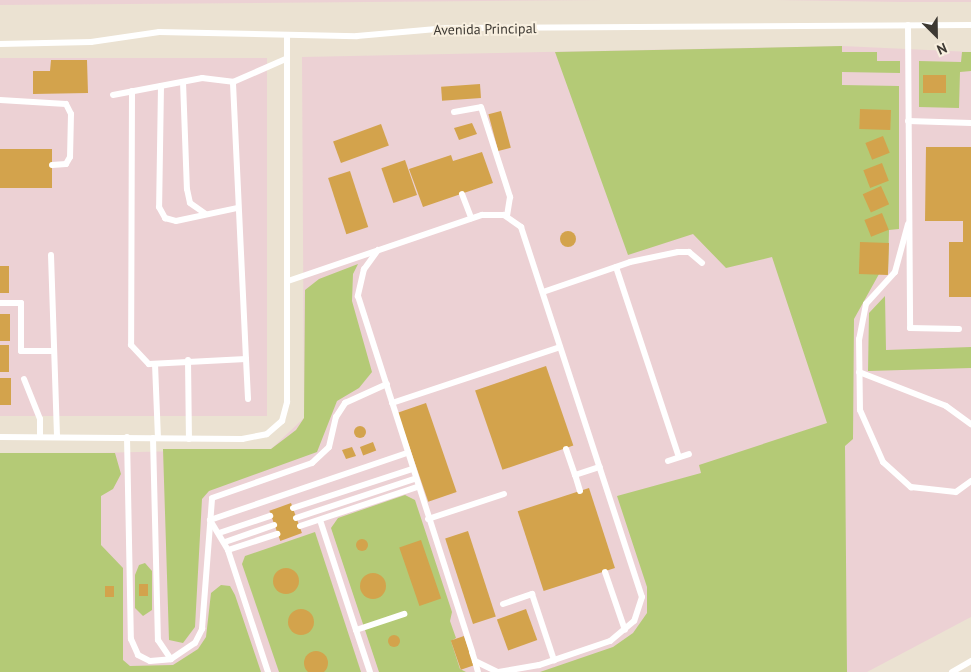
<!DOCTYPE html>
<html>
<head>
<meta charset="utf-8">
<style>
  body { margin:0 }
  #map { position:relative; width:971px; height:672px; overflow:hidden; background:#ebe2d2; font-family:"PT Sans",sans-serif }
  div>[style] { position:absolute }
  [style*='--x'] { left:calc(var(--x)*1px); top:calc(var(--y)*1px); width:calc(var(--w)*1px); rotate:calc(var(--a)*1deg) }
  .industrial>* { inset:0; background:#ecd1d4; transform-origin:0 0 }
  .green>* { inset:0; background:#b4ca76 }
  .building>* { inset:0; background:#d3a34c; transform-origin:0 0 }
  .round { border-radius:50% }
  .service>* { height:6px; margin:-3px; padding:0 3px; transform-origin:3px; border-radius:3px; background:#fff }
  span { translate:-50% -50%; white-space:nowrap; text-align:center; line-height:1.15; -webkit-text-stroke:4px #f8efdf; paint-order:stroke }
  .street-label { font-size:14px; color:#3d3933 }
  .north { position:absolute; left:911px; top:10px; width:50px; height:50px; -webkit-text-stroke:4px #f8efdf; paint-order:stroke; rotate:157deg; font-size:14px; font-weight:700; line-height:20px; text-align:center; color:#3d3933 }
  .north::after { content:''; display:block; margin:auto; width:18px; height:22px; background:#3d3933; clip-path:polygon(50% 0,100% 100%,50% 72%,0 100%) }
</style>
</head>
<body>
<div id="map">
  <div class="industrial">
    <div style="clip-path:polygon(0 0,605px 0,0 5px)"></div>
    <div style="clip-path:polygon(776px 0,971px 0,971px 2px,900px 2px)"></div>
    <div style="clip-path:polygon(842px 46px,971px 52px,971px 617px,867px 672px,97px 672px,95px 453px,271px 449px,304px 418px,302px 57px)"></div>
    <div style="left:267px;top:58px;width:358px;height:267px;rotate:90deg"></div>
  </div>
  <div class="green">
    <div style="clip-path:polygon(842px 46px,842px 52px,877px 52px,877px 61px,900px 61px,900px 73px,842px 72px,842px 85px,899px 86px,899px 229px,889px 230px,888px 274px,879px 274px,854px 319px,853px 439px,845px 446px,847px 672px,540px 672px,613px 647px,633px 633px,647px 613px,647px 587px,617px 496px,701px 473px,699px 465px,827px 423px,772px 257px,726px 268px,693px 234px,628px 255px,555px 52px)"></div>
    <div style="clip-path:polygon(962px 52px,971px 52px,971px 71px,960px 72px,959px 108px,919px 107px,919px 61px,961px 62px)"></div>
    <div style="clip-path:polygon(358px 264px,353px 274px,352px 301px,372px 372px,359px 388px,337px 401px,317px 452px,209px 491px,202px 499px,195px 627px,183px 643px,169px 640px,163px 449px,271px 449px,296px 430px,304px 418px,305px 290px,319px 279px)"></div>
    <div style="clip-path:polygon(885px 296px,886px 350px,971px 347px,971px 368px,868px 371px,869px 313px)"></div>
    <div style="clip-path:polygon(0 453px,115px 453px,121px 474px,113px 489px,101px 496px,101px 545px,123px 568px,123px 660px,130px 666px,173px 665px,198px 649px,206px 637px,211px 593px,221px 585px,230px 586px,235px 595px,261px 672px,0 672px)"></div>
    <div style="clip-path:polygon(405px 495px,415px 500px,452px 612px,450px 621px,456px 638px,451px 641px,460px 669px,466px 672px,379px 672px,331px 528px,338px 518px)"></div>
    <div style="clip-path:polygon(315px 532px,361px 672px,279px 672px,242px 564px,245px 556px)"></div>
    <div style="clip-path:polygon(145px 563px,152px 571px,152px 610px,143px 616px,135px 608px,135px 575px,139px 565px)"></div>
  </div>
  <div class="building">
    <div style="clip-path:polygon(51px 60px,87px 60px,88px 93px,33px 94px,33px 71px,50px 71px)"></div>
    <div style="left:923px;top:75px;width:23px;height:18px"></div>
    <div style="left:480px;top:84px;width:14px;height:39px;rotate:86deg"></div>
    <div style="left:860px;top:109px;width:31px;height:20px;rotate:2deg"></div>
    <div style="left:501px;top:111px;width:38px;height:13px;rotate:75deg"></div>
    <div style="clip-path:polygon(472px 123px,477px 134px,459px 140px,454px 128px)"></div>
    <div style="left:381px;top:124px;width:23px;height:51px;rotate:70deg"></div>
    <div style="left:883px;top:136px;width:18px;height:19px;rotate:68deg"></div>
    <div style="clip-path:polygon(926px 147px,971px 147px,971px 297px,949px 297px,949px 242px,963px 242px,963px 221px,925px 221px)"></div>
    <div style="left:0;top:149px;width:52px;height:39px"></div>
    <div style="clip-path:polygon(482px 152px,493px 183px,423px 207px,409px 169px,451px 155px,453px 161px)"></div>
    <div style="left:405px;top:160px;width:37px;height:25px;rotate:71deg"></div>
    <div style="left:882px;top:163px;width:19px;height:20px;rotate:69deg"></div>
    <div style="left:350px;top:171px;width:59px;height:23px;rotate:72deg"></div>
    <div style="left:881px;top:186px;width:20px;height:20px;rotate:66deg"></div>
    <div style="left:882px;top:213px;width:18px;height:19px;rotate:68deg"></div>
    <div class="round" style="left:560px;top:231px;width:16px;height:16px"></div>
    <div style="left:860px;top:242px;width:29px;height:32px;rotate:2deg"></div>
    <div style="left:0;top:266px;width:9px;height:27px"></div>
    <div style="left:0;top:314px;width:10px;height:27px"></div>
    <div style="left:0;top:345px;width:9px;height:27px"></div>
    <div style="left:546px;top:366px;width:84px;height:75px;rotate:71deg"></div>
    <div style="left:0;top:378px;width:11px;height:27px"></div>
    <div style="left:426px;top:403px;width:94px;height:30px;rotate:71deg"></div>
    <div class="round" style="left:354px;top:426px;width:12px;height:12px"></div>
    <div style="left:373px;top:442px;width:9px;height:14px;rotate:69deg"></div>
    <div style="clip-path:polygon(352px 447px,356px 456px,346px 459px,342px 450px)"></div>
    <div style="left:589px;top:488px;width:84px;height:75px;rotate:72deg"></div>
    <div style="left:291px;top:503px;width:32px;height:23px;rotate:70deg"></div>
    <div style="left:468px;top:531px;width:90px;height:24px;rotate:72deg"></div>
    <div class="round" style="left:356px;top:539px;width:12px;height:12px"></div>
    <div style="left:421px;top:540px;width:62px;height:23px;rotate:71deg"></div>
    <div class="round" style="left:273px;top:568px;width:26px;height:26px"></div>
    <div class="round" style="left:360px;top:573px;width:26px;height:26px"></div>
    <div style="left:139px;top:584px;width:9px;height:12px"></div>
    <div style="left:105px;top:586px;width:9px;height:11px"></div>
    <div class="round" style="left:288px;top:609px;width:26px;height:26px"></div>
    <div style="left:526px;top:609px;width:33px;height:31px;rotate:70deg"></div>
    <div class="round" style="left:388px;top:635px;width:12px;height:12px"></div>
    <div style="left:464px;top:636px;width:31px;height:14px;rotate:71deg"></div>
    <div class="round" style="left:304px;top:651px;width:24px;height:24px"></div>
  </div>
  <div class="service">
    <div style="--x:908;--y:25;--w:303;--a:89.6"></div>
    <div style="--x:910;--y:328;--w:49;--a:1.2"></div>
    <div style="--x:0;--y:44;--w:91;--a:-1.3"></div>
    <div style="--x:91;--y:42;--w:69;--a:-8.4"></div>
    <div style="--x:159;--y:32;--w:198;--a:1.2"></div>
    <div style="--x:357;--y:36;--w:91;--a:-5"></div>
    <div style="--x:448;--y:28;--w:523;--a:-0.33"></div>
    <div style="--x:183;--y:82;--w:107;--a:87.9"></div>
    <div style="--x:187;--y:189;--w:14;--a:78"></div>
    <div style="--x:190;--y:203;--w:19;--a:35"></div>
    <div style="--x:161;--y:86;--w:121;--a:90.9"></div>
    <div style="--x:159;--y:207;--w:13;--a:61"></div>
    <div style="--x:165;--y:218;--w:11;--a:15"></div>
    <div style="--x:176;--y:221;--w:62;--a:-12"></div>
    <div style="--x:132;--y:91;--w:254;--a:90.2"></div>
    <div style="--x:131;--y:345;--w:26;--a:47"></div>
    <div style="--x:149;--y:364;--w:97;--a:-3"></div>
    <div style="--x:246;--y:359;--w:40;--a:87.1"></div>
    <div style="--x:113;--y:95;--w:91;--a:-10.8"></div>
    <div style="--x:202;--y:78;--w:31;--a:7"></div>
    <div style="--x:0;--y:100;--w:66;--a:3.5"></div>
    <div style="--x:66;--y:104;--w:11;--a:63"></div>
    <div style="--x:71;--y:114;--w:43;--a:91.3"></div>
    <div style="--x:70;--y:157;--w:8;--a:120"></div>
    <div style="--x:66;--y:164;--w:14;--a:176"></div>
    <div style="--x:454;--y:112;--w:27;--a:-10"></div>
    <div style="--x:481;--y:107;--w:95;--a:72.1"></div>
    <div style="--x:510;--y:197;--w:19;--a:99"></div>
    <div style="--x:908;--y:121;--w:63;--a:1.8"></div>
    <div style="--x:462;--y:194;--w:26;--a:69"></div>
    <div style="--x:908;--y:224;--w:50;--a:105.2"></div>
    <div style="--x:895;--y:272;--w:43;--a:132.2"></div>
    <div style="--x:866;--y:304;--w:36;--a:101"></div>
    <div style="--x:859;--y:339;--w:71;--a:89.2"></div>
    <div style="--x:860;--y:410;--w:57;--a:66.1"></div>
    <div style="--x:883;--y:462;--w:38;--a:42"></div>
    <div style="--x:911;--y:487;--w:45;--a:6.3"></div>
    <div style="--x:956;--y:492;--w:19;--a:-36"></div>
    <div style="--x:378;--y:250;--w:24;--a:126"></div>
    <div style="--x:364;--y:269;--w:28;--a:103"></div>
    <div style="--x:358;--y:296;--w:374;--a:72.2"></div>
    <div style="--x:472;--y:652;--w:9;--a:72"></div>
    <div style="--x:475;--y:661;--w:25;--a:26"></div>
    <div style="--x:51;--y:255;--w:181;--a:88.1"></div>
    <div style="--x:616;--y:267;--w:200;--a:71.7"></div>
    <div style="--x:288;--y:281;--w:205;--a:-18.8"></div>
    <div style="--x:482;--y:215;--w:22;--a:0"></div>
    <div style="--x:504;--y:215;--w:21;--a:35"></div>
    <div style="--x:521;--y:227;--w:389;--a:71.9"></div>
    <div style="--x:642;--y:597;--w:25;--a:108"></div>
    <div style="--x:634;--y:621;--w:31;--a:140"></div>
    <div style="--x:610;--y:641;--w:75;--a:161.3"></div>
    <div style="--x:539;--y:665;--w:41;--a:170.1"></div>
    <div style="--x:543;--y:292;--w:92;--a:-19"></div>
    <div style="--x:630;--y:262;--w:49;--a:-11.8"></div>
    <div style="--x:678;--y:252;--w:11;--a:0"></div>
    <div style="--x:689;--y:252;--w:17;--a:40"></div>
    <div style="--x:0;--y:303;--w:21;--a:0"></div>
    <div style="--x:21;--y:303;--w:48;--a:90"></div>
    <div style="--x:21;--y:351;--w:33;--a:0"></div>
    <div style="--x:246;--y:359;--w:277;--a:-92.7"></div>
    <div style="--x:233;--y:82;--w:58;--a:-23.5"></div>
    <div style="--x:188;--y:360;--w:79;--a:89.3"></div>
    <div style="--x:155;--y:364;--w:74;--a:87.7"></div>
    <div style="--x:859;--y:372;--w:93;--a:21.3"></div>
    <div style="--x:946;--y:406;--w:31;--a:36"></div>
    <div style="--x:24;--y:379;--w:43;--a:68.2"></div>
    <div style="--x:40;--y:419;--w:17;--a:90"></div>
    <div style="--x:392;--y:403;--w:177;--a:-18.4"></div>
    <div style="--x:0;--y:437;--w:242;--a:0.5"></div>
    <div style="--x:242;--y:439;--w:25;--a:-11"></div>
    <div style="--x:267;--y:434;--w:20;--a:-41"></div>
    <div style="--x:282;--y:421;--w:20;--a:-75"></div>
    <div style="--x:287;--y:402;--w:367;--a:-90"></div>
    <div style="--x:127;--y:437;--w:202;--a:88.9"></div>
    <div style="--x:131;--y:639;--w:17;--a:66"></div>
    <div style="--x:138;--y:655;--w:13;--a:27"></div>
    <div style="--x:150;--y:661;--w:21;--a:-5"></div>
    <div style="--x:171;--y:659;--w:29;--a:-34"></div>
    <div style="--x:195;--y:643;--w:16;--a:-63"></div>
    <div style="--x:202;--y:629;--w:131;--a:-85.6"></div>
    <div style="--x:212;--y:498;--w:106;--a:-19.3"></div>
    <div style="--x:312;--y:463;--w:23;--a:-43"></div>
    <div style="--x:329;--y:447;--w:31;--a:-77"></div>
    <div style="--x:336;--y:417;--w:17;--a:-57"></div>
    <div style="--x:345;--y:403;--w:46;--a:-24.3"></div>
    <div style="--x:153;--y:438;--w:202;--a:88.6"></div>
    <div style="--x:158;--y:640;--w:23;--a:56"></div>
    <div style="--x:566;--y:449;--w:28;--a:71"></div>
    <div style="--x:668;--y:461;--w:22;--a:-18"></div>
    <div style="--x:580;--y:491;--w:17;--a:-107"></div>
    <div style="--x:575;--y:475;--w:26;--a:-18"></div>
    <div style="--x:293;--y:508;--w:125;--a:-18.1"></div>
    <div style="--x:296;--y:518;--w:124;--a:-18.3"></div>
    <div style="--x:428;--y:519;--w:80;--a:-18.2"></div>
    <div style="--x:320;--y:520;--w:116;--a:71.9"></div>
    <div style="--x:356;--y:630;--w:51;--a:-18.4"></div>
    <div style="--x:300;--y:526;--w:123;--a:-18.4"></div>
    <div style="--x:219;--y:533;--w:54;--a:-18.4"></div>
    <div style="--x:225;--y:542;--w:52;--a:-19.1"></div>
    <div style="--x:228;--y:550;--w:52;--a:-18.1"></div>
    <div style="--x:605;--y:572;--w:61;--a:71"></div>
    <div style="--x:503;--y:604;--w:31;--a:-19"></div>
    <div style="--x:532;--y:594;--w:70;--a:71.6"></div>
    <div style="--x:356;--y:630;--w:44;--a:71.6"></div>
    <div style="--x:475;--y:661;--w:11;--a:75"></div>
    <div style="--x:268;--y:672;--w:128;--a:-108.2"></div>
    <div style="--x:228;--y:550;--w:35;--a:-121"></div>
    <div style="--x:210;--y:520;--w:208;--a:-18.8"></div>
    <div style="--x:952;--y:672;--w:22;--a:-30"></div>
  </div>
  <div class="street-label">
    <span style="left:485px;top:29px;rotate:-1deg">Avenida Principal</span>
  </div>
  <div class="north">N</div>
</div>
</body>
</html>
